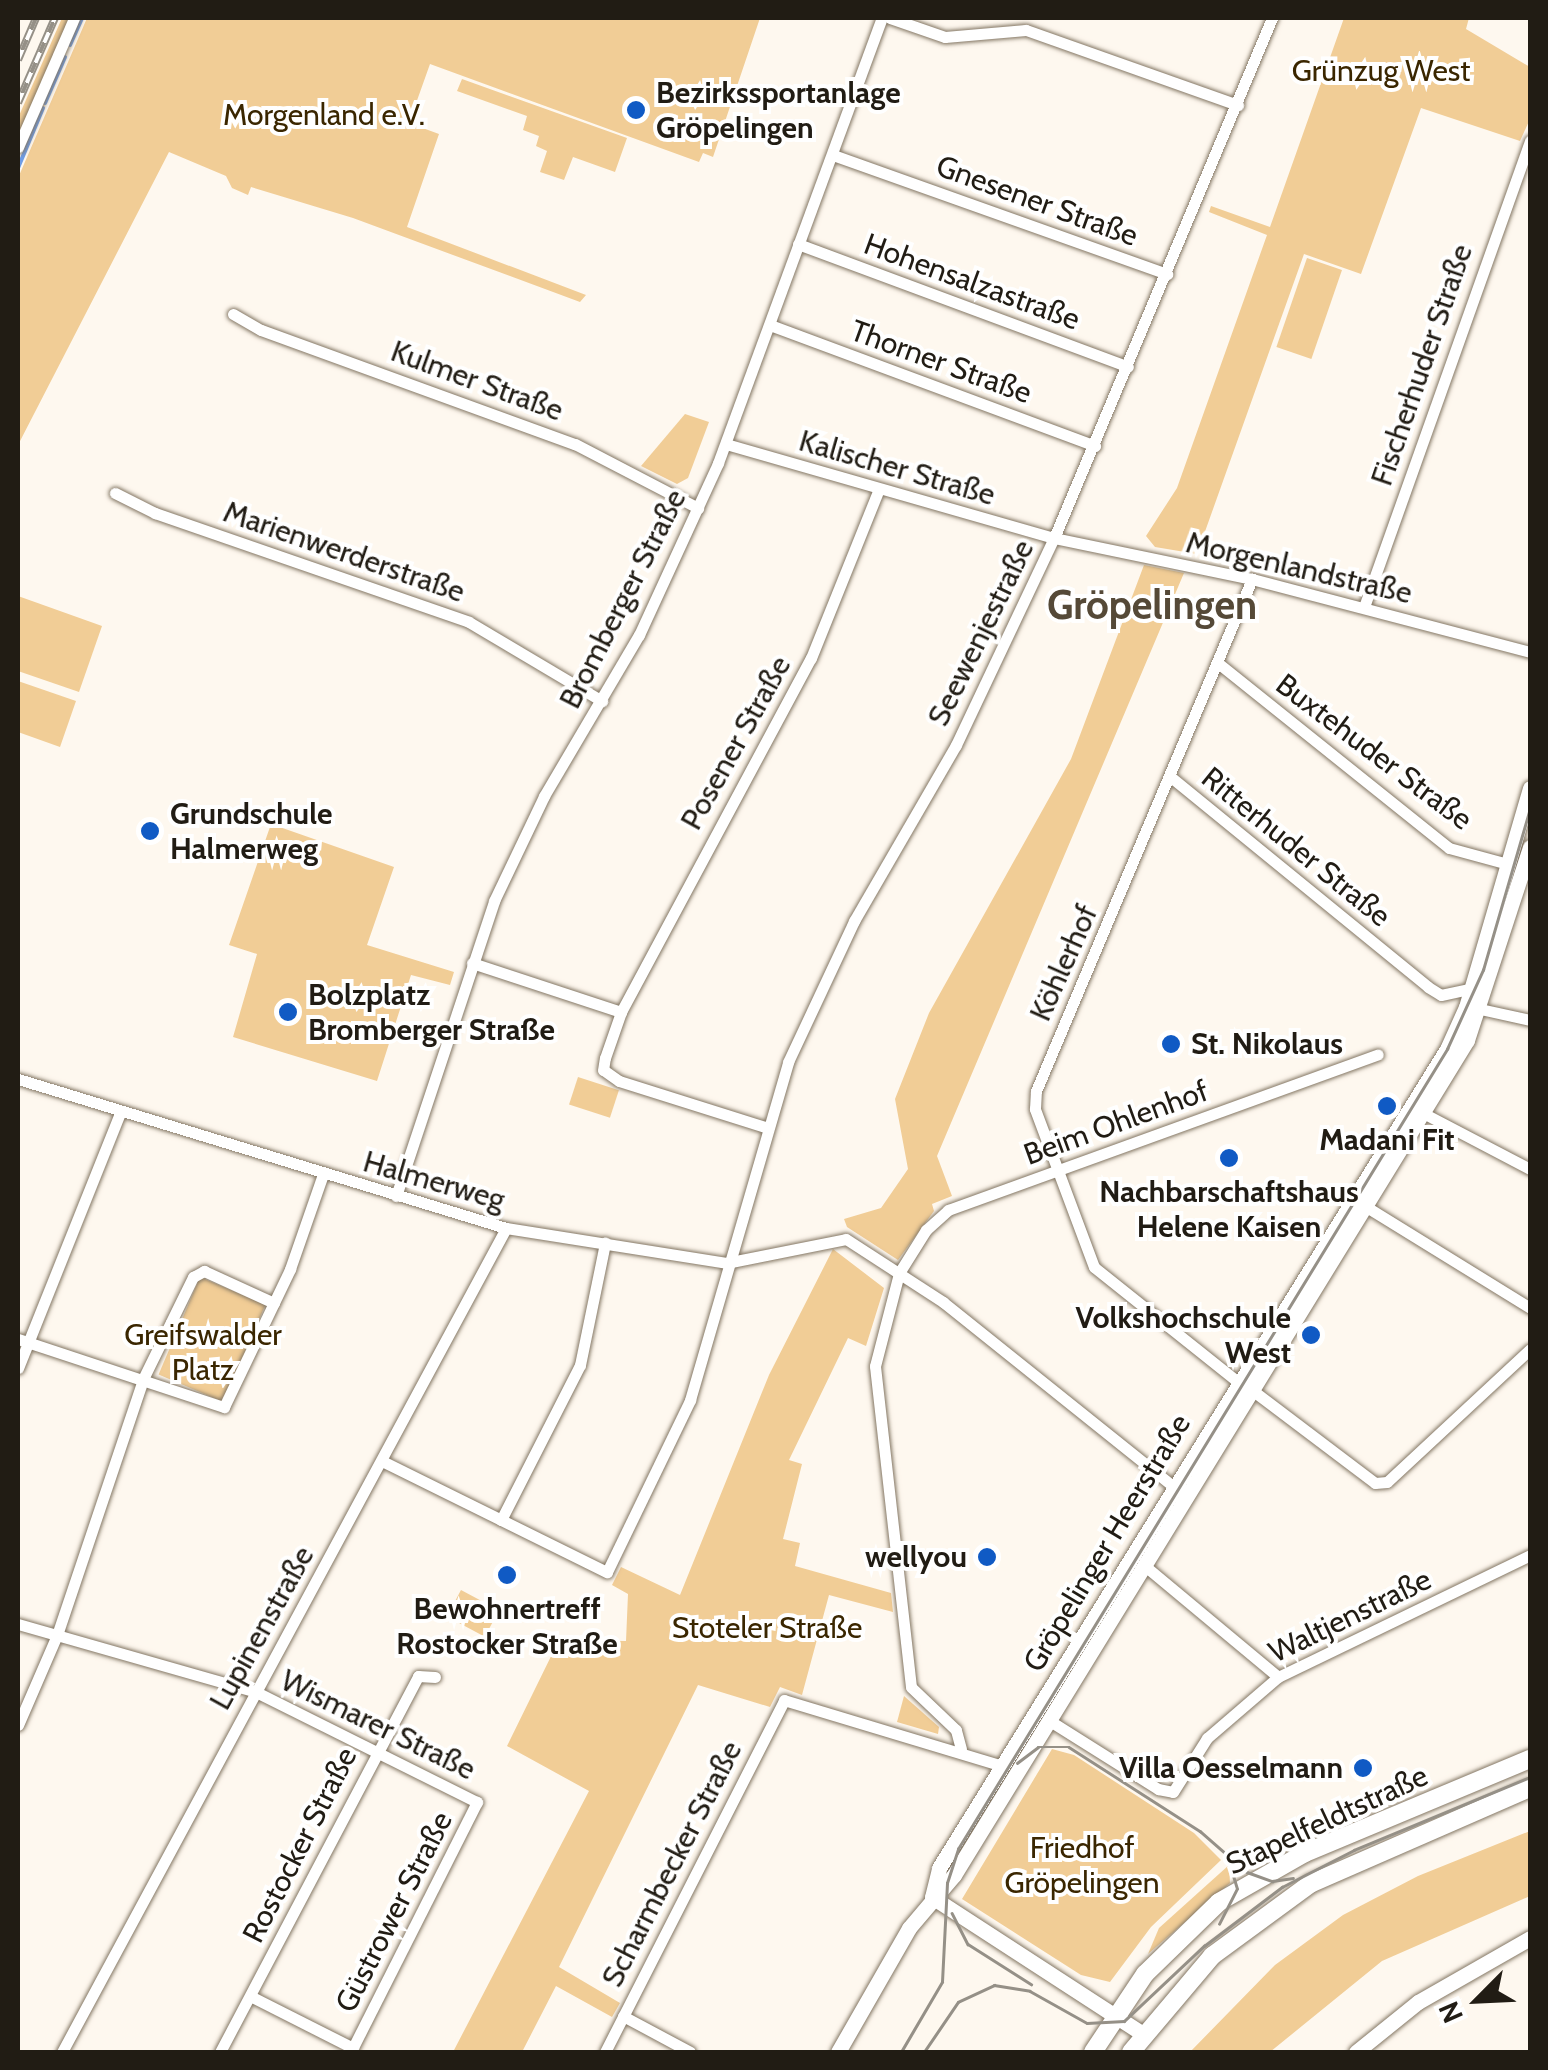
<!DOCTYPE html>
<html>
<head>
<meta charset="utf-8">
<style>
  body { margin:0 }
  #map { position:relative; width:1548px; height:2070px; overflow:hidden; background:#fef8ef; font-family:Cabin,sans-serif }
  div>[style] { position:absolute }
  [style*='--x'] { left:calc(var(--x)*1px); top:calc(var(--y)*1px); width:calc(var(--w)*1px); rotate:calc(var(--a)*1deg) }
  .green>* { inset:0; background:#f1cd96; transform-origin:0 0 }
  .stream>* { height:4px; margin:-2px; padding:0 2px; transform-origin:2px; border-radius:2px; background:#6f9de6 }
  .roads { filter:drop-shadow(0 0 2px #837663) drop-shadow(0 0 2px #837663) }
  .street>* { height:11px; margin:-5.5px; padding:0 5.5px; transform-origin:5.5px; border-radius:5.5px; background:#fff }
  .secondary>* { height:15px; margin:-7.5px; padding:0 7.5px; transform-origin:7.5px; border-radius:7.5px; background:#fff }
  .primary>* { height:18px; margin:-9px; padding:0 9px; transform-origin:9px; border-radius:9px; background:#fff }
  .tram>* { height:2.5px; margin:-1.25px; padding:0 1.25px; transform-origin:1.25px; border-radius:1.25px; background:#959087 }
  .rail>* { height:8px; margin-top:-4px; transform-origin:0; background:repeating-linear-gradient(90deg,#fff 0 11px,#959087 0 22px); box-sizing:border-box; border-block:2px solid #959087 }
  .dots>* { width:28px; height:28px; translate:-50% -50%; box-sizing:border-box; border:5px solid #fff; border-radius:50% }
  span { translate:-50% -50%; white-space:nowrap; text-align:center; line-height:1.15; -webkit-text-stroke:8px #fff; paint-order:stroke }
  .park-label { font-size:30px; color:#3a2600 }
  .poi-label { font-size:30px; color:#211c14; font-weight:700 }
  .left { translate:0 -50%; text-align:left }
  .right { translate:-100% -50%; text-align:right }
  .street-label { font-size:30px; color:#211c14 }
  .district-label { font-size:40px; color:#554937; font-weight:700 }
  .frame { position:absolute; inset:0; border:20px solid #211c14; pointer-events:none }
  .north { position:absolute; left:1428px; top:1950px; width:100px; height:100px; -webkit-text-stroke:8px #fff; paint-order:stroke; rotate:246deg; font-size:28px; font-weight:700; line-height:40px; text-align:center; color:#211c14 }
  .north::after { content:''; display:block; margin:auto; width:35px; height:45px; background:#211c14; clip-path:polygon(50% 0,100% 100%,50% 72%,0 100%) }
</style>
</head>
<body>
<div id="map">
  <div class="green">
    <div style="clip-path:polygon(62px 18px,70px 18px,18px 136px,18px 118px)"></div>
    <div style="clip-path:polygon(87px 18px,760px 18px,713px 157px,703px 153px,699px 162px,430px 64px,409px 123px,439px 134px,407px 227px,586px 295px,580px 302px,353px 218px,251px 187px,248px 195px,232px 188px,226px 176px,169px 152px,18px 445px,18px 178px)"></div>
    <div style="clip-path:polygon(1344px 18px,1469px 18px,1466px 29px,1530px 67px,1530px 119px,1520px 141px,1421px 108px,1361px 274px,1304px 254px,1197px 554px,1155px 547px,1146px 536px,1177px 488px,1267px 235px,1209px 212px,1211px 206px,1270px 227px)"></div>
    <div style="clip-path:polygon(462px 79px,627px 138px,615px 172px,573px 157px,564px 180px,540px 172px,547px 151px,536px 146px,539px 136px,523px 130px,527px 116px,457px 91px)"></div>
    <div style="left:1307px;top:258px;width:37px;height:94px;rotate:19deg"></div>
    <div style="clip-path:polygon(685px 414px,709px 422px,688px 478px,677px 484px,641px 466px)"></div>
    <div style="clip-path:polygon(1144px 565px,1184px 573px,937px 1156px,952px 1196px,932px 1204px,934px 1211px,898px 1260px,847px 1227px,844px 1219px,881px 1208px,908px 1169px,895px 1099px,929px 1013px,1071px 759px)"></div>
    <div style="clip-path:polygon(18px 596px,102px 626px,79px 692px,18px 671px)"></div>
    <div style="clip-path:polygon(18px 681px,76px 701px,60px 747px,18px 732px)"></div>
    <div style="clip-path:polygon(271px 824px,394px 867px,367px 945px,454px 972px,450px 985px,411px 975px,377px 1081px,233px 1037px,257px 954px,229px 945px)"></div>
    <div style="left:578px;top:1077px;width:43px;height:29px;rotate:18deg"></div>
    <div style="clip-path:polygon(833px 1249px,884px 1288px,866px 1346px,848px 1338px,789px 1460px,802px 1464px,783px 1539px,800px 1543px,795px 1566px,891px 1593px,893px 1612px,829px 1595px,802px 1695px,780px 1687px,770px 1707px,698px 1685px,559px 1967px,620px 2003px,612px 2017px,556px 1986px,522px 2052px,453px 2052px,589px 1791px,507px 1746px,559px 1640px,626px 1641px,628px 1594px,612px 1585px,621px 1567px,680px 1595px,769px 1375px)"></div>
    <div style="left:200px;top:1277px;width:71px;height:106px;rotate:23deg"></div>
    <div style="left:461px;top:1590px;width:43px;height:30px;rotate:28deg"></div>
    <div style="clip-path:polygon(904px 1696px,939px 1727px,938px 1734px,897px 1722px)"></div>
    <div style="clip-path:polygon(1052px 1749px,1074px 1755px,1194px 1833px,1221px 1860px,1151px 1927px,1110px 1982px,1081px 1975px,962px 1899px)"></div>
    <div style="clip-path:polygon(1530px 1831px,1530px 1896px,1382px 1961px,1270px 2052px,1190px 2052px,1275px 1965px,1343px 1915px,1418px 1876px)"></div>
    <div style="clip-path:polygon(1229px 1865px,1230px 1883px,1148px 1954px,1159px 1928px)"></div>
  </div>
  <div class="stream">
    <div style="--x:70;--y:45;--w:30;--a:-66"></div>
    <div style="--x:45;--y:103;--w:50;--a:-66.5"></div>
    <div style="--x:18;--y:168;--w:65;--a:-67.4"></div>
  </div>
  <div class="roads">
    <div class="street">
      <div style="--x:890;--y:18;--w:58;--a:19.1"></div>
      <div style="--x:945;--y:37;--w:81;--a:-4.9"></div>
      <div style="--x:1026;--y:30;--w:225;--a:19.5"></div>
      <div style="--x:18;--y:147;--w:141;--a:-66.5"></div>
      <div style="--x:833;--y:155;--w:355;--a:19.6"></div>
      <div style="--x:798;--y:244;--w:352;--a:20.4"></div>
      <div style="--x:233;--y:314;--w:32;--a:30"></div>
      <div style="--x:261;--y:330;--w:334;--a:20"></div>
      <div style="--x:575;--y:444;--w:139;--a:27.5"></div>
      <div style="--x:770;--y:325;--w:347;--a:20.4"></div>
      <div style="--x:726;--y:444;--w:341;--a:16"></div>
      <div style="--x:1054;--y:538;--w:202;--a:11.7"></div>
      <div style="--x:1252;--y:579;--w:287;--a:14.7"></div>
      <div style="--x:115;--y:493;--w:45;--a:26.6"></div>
      <div style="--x:155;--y:513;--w:332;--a:19.1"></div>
      <div style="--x:469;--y:622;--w:155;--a:30.7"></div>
      <div style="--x:1364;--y:607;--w:495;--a:-70.4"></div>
      <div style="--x:1218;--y:663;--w:296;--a:38.7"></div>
      <div style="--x:1449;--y:848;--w:61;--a:15.2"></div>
      <div style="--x:1172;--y:778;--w:330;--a:39.2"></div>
      <div style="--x:1428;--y:987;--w:15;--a:32"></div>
      <div style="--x:1441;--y:995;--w:29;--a:-12"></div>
      <div style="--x:472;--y:963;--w:157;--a:18.2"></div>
      <div style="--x:1471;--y:1007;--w:60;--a:12.4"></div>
      <div style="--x:18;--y:1079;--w:510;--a:16.98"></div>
      <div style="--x:506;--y:1228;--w:223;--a:9"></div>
      <div style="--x:726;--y:1263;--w:122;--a:-11.3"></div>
      <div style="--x:846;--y:1239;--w:116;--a:33"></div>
      <div style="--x:943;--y:1302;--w:304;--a:38.7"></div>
      <div style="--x:1423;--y:1113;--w:121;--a:27.6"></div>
      <div style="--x:765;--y:1127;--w:153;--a:-162.5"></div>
      <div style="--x:619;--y:1081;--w:19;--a:-145"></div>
      <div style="--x:603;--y:1070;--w:12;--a:-81"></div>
      <div style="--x:605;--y:1058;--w:49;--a:-70.8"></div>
      <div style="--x:621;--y:1012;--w:402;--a:-61.8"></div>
      <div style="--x:811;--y:658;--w:180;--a:-68.1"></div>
      <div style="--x:396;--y:1196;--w:311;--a:-71.6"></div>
      <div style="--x:494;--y:901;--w:116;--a:-64.5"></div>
      <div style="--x:544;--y:796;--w:187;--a:-59.5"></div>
      <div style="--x:639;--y:635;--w:189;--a:-65.3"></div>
      <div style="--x:718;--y:463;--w:474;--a:-69.8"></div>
      <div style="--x:1365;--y:1206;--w:194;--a:31.7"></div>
      <div style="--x:18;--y:1339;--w:217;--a:18.3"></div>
      <div style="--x:224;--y:1407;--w:153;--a:-64.4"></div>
      <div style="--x:290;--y:1269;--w:101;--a:-70.8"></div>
      <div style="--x:18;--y:1368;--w:277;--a:-68.2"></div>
      <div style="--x:1238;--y:1382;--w:184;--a:-141.4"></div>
      <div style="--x:1094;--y:1267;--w:169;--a:-110.5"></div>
      <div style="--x:1035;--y:1109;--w:18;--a:-87"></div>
      <div style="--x:1036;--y:1091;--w:556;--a:-67.13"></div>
      <div style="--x:1252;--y:1390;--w:154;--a:37.1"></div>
      <div style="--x:1375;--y:1483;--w:12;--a:-5"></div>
      <div style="--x:1387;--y:1482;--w:195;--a:-42.9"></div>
      <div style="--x:382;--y:1461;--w:251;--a:26.3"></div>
      <div style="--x:607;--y:1572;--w:191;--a:-64.2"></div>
      <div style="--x:690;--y:1400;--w:352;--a:-73.8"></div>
      <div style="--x:788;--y:1062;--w:156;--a:-64.9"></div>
      <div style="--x:854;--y:921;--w:203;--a:-59.9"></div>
      <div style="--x:956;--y:745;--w:229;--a:-64.7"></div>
      <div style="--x:1054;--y:538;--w:564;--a:-67.26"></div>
      <div style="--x:501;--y:1520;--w:174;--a:-63"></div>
      <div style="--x:580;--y:1365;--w:125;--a:-78.4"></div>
      <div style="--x:1145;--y:1566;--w:173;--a:39.8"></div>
      <div style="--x:18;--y:1624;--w:248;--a:15.9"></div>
      <div style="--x:256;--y:1692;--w:247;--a:26.5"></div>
      <div style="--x:477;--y:1802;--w:275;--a:116.8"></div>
      <div style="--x:353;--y:2048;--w:115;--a:-153.2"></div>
      <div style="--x:1050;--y:1721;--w:128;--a:32.2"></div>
      <div style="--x:1158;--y:1789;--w:15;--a:11"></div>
      <div style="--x:1173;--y:1792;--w:64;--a:-57.8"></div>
      <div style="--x:1207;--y:1738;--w:94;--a:-40.7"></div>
      <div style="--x:1278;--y:1677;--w:280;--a:-25.8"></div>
      <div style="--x:18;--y:1725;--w:98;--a:-66.6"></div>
      <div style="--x:57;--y:1635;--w:270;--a:-71.4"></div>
      <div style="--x:143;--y:1379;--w:114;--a:-63.9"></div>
      <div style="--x:193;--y:1277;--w:13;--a:-29"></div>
      <div style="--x:204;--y:1271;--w:77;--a:24.6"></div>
      <div style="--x:961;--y:1749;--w:20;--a:-105"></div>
      <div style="--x:956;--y:1730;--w:62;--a:-136.3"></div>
      <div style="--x:911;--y:1687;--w:323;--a:-96.4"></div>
      <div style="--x:875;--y:1366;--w:96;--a:-75.5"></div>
      <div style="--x:899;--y:1273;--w:51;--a:-57.9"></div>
      <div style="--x:926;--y:1230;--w:30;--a:-42"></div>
      <div style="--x:948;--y:1210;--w:457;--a:-19.9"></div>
      <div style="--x:623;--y:2016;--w:76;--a:28.2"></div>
      <div style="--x:62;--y:2052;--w:936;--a:-61.68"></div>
      <div style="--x:220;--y:2052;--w:425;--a:-62.2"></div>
      <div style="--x:418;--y:1676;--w:17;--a:3"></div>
      <div style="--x:605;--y:2052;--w:395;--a:-63"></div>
      <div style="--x:784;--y:1700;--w:229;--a:16.8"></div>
    </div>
    <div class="secondary">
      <div style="--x:932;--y:1897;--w:30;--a:-76"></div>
      <div style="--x:939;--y:1868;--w:964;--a:-58.19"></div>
      <div style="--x:1447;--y:1049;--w:46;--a:-65.7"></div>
      <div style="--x:1466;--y:1007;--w:228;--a:-73.7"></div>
      <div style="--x:932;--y:1897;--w:252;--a:33"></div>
      <div style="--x:838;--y:2052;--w:143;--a:-60.2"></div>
      <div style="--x:909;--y:1928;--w:70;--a:-49.7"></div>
      <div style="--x:954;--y:1875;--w:980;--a:-58.43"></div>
      <div style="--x:1467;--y:1040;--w:203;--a:-71.9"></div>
      <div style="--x:1356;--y:2052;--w:80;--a:-38.9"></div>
      <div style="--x:1418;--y:2002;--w:129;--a:-29.7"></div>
    </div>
    <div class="primary">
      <div style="--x:1093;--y:2052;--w:94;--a:-56.3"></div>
      <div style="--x:1145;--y:1974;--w:103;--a:-44.2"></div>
      <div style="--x:1219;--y:1902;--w:99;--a:-29.7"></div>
      <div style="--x:1305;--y:1853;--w:244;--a:-22.7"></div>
      <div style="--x:1131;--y:2052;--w:126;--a:-49.8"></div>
      <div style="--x:1212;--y:1956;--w:122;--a:-36.3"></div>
      <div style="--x:1310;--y:1884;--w:240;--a:-23.6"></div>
    </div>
  </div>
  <div class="tram">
    <div style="--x:1017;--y:1763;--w:26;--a:-37"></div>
    <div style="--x:1038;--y:1747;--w:31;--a:0"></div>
    <div style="--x:1069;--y:1747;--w:156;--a:32.7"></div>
    <div style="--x:1200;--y:1831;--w:62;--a:41.1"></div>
    <div style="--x:1247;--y:1872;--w:27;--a:20"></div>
    <div style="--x:1272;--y:1881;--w:21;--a:-8"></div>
    <div style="--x:952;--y:1913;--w:35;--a:63"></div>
    <div style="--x:968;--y:1944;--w:75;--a:32.4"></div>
    <div style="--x:1219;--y:1924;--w:39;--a:-63"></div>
    <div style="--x:1237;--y:1889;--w:34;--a:-107"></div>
    <div style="--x:901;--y:2052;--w:81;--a:-59.6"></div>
    <div style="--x:942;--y:1982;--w:99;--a:-87.1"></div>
    <div style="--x:947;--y:1883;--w:36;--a:-72"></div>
    <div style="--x:958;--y:1849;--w:938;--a:-58.56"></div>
    <div style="--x:1447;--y:1049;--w:87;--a:-65.5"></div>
    <div style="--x:1483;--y:970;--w:169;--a:-73.8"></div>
    <div style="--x:924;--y:2052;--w:60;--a:-55.8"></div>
    <div style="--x:958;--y:2002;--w:40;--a:-25"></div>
    <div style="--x:994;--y:1985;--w:36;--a:9"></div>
    <div style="--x:1030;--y:1991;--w:65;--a:29.3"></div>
    <div style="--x:1087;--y:2023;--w:37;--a:-3"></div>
    <div style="--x:1124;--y:2021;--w:110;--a:-43.2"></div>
    <div style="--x:1204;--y:1946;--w:98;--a:-37.1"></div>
    <div style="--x:1282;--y:1887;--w:81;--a:-27.2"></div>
    <div style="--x:1354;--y:1850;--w:191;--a:-22.5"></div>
  </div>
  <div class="rail">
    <div style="--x:18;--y:60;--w:46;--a:-66.8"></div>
    <div style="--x:18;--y:103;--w:93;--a:-66.5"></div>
  </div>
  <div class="dots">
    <div style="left:636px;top:110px;background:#105ac4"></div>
    <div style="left:150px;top:831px;background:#105ac4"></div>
    <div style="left:288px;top:1012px;background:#105ac4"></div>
    <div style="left:1171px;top:1044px;background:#105ac4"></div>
    <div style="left:1387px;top:1106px;background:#105ac4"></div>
    <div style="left:1229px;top:1158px;background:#105ac4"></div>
    <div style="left:1311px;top:1335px;background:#105ac4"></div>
    <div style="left:987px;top:1557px;background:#105ac4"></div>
    <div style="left:507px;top:1575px;background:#105ac4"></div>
    <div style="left:1363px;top:1768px;background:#105ac4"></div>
  </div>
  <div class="park-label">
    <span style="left:1381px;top:71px">Grünzug West</span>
    <span style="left:324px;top:115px">Morgenland e.V.</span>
    <span style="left:203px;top:1352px">Greifswalder<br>Platz</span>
    <span style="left:767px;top:1628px">Stoteler Straße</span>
    <span style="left:1082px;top:1865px">Friedhof<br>Gröpelingen</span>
  </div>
  <div class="poi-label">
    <span class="left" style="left:656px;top:110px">Bezirkssportanlage<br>Gröpelingen</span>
    <span class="left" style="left:170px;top:831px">Grundschule<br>Halmerweg</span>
    <span class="left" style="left:308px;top:1012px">Bolzplatz<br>Bromberger Straße</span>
    <span class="left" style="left:1191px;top:1044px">St. Nikolaus</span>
    <span style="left:1387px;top:1140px">Madani Fit</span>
    <span style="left:1229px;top:1209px">Nachbarschaftshaus<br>Helene Kaisen</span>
    <span class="right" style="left:1291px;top:1335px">Volkshochschule<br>West</span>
    <span class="right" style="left:967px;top:1557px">wellyou</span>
    <span style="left:507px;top:1626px">Bewohnertreff<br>Rostocker Straße</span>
    <span class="right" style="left:1343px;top:1768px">Villa Oesselmann</span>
  </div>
  <div class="street-label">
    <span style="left:1037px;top:201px;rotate:20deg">Gnesener Straße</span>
    <span style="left:972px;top:282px;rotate:20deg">Hohensalzastraße</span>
    <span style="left:941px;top:362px;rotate:20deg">Thorner Straße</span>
    <span style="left:1422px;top:365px;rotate:-71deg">Fischerhuder Straße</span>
    <span style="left:477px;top:381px;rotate:20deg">Kulmer Straße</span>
    <span style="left:897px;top:468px;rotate:16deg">Kalischer Straße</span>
    <span style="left:344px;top:552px;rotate:19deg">Marienwerderstraße</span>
    <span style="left:1299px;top:568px;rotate:13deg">Morgenlandstraße</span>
    <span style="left:623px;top:599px;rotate:-63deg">Bromberger Straße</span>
    <span style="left:981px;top:633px;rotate:-64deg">Seewenjestraße</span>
    <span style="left:736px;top:743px;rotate:-61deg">Posener Straße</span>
    <span style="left:1374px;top:752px;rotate:37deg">Buxtehuder Straße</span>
    <span style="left:1296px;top:847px;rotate:39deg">Ritterhuder Straße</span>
    <span style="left:1064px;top:963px;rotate:-66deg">Köhlerhof</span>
    <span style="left:1116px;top:1123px;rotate:-20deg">Beim Ohlenhof</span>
    <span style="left:434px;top:1181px;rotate:16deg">Halmerweg</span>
    <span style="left:1107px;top:1543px;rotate:-59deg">Gröpelinger Heerstraße</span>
    <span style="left:1350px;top:1616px;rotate:-26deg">Waltjenstraße</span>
    <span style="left:262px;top:1628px;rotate:-61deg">Lupinenstraße</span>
    <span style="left:378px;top:1725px;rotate:26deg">Wismarer Straße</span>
    <span style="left:1327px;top:1820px;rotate:-25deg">Stapelfeldtstraße</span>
    <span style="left:300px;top:1845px;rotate:-63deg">Rostocker Straße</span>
    <span style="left:672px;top:1864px;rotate:-63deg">Scharmbecker Straße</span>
    <span style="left:394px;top:1912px;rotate:-63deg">Güstrower Straße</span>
  </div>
  <div class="district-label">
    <span style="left:1152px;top:605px">Gröpelingen</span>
  </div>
  <div class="frame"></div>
  <div class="north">N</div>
</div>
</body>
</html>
